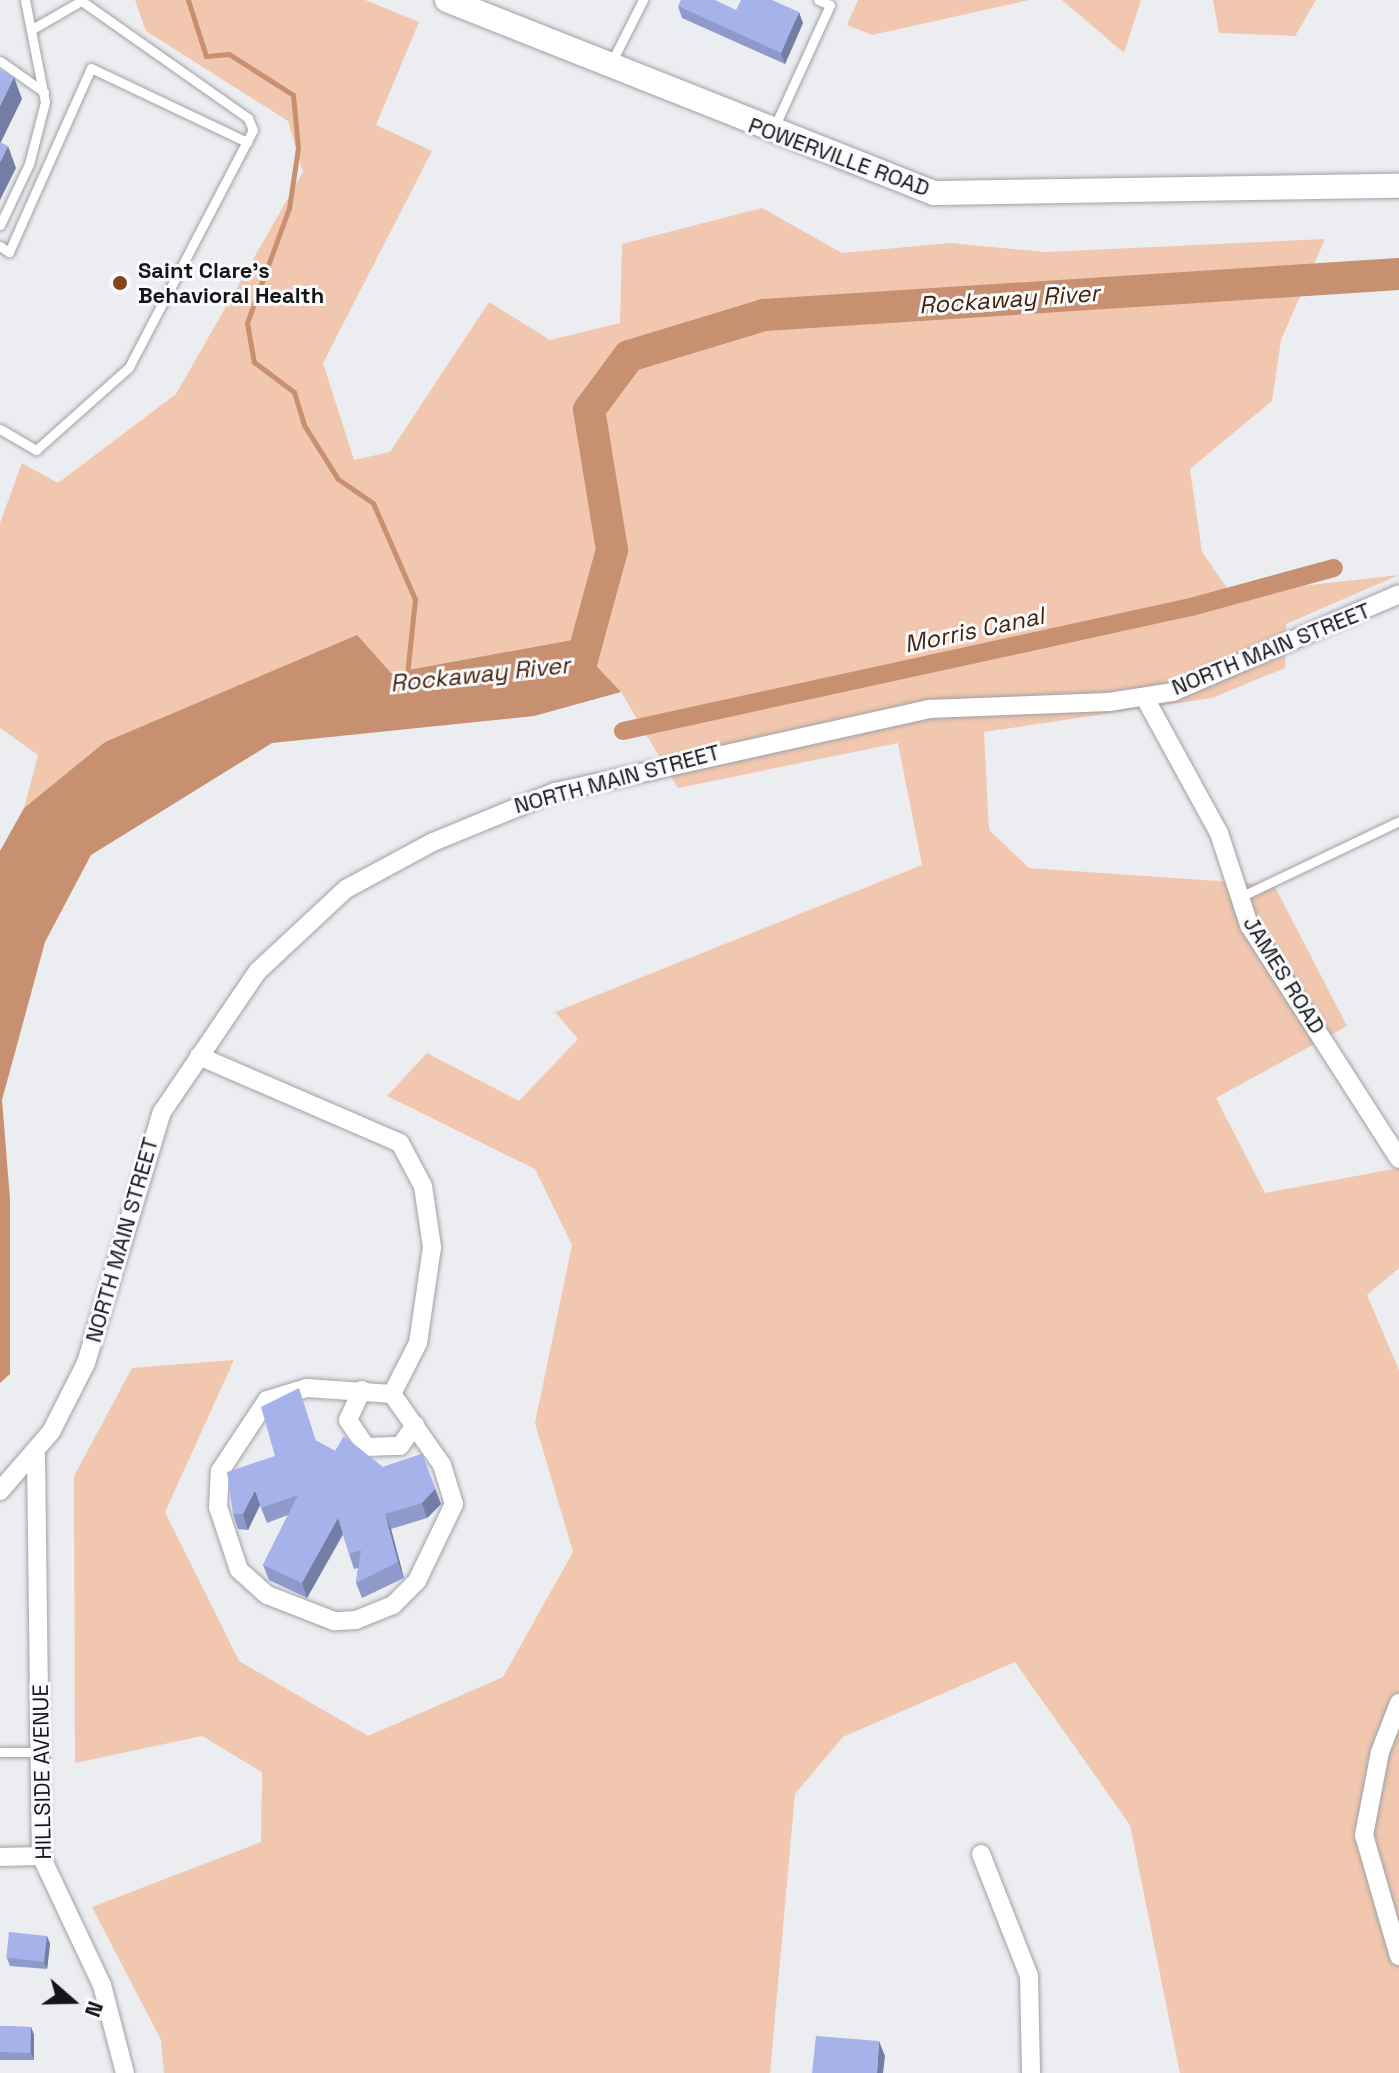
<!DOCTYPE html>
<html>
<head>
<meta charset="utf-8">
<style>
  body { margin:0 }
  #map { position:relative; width:1399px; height:2073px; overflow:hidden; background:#ecedf1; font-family:"Space Grotesk",sans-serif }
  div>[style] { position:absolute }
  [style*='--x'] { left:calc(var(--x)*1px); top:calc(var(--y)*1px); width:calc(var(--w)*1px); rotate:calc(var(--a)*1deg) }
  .green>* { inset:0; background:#f1c7af }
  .water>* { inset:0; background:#c79070 }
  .stream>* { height:5px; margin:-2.5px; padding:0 2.5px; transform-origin:2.5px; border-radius:2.5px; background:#c79070 }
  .canal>* { height:18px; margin:-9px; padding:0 9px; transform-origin:9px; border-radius:9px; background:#c79070 }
  .river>* { height:32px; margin:-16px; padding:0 16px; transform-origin:16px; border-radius:16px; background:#c79070 }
  .roads { filter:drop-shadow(0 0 2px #a0a1a5) drop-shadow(0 0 2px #a0a1a5) }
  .lane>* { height:9px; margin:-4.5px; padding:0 4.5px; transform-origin:4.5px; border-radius:4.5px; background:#fff }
  .street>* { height:18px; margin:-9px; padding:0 9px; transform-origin:9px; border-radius:9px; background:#fff }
  .secondary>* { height:24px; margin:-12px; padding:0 12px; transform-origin:12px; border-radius:12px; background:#fff }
  .wall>* { inset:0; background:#8f9aca }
  .shaded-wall>* { inset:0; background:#747da4 }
  .building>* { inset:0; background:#a6b3eb; transform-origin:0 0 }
  .dots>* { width:22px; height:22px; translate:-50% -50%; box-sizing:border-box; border:4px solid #f9fafe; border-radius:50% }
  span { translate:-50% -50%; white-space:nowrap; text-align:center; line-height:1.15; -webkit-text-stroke:6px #f9fafe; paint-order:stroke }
  .street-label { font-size:22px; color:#151517 }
  .poi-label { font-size:22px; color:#151517; font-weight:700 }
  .left { translate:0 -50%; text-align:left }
  .water-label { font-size:24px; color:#47220a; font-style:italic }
  .north { position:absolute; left:32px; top:1961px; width:80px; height:80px; -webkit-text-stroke:6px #f9fafe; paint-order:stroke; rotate:110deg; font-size:22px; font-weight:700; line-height:32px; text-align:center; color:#151517 }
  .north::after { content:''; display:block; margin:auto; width:28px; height:36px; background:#151517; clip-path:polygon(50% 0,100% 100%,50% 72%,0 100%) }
</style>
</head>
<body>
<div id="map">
  <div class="green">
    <div style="clip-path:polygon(135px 0,365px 0,419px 22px,376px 125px,432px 151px,323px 363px,354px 460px,390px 452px,489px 302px,550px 340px,620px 323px,622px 244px,762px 208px,842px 253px,950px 243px,1046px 252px,1325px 239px,1281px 340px,1272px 401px,1190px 469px,1202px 552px,1231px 594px,1399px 575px,1286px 624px,1285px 668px,1212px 698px,984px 732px,989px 830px,1029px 868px,1274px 885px,1347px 1026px,1216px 1098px,1265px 1193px,1399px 1168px,1399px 1268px,1367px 1295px,1399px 1370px,1399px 2073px,1180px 2073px,1130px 1825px,1015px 1662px,843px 1737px,795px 1794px,770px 2073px,164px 2073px,161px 2040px,92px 1907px,261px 1842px,262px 1772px,202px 1736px,75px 1763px,74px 1476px,132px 1368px,234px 1360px,165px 1512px,239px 1661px,368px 1736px,503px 1677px,573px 1552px,535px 1423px,572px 1245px,535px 1169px,387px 1096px,427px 1053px,519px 1101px,578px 1039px,555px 1012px,922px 865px,898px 743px,678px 788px,621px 692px,572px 640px,390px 673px,105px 742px,24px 808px,38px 755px,0 728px,0 523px,22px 463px,58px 483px,176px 394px,303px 172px,288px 121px,146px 31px)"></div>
    <div style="clip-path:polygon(858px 0,1029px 0,872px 35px,847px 25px)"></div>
    <div style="clip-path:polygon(1062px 0,1141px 0,1124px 53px)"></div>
    <div style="clip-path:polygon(1213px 0,1316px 0,1295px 36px,1219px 33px)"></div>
  </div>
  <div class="water">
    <div style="clip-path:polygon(357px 635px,391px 673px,572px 640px,621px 692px,534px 716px,272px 743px,91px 855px,45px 942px,2px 1100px,10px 1199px,10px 1374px,0 1383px,0 851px,24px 808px,105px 742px)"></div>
  </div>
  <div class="stream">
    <div style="--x:188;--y:0;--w:59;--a:72.2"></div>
    <div style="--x:206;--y:56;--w:23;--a:-5"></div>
    <div style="--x:229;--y:54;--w:76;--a:32.6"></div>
    <div style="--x:293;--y:95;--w:53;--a:84.6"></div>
    <div style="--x:298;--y:148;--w:61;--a:98.5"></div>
    <div style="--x:289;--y:208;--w:122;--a:110.1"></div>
    <div style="--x:247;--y:323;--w:40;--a:80"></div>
    <div style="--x:254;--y:362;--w:50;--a:36.9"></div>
    <div style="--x:294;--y:392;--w:34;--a:73"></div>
    <div style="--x:304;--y:425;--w:64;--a:57.8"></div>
    <div style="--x:338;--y:479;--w:42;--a:34.4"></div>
    <div style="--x:373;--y:503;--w:105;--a:66.4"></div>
    <div style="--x:415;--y:599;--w:76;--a:96"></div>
  </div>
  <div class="canal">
    <div style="--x:623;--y:731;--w:581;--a:-12.32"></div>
    <div style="--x:1191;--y:607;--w:148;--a:-15.3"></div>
  </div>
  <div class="river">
    <div style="--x:551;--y:669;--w:29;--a:-4"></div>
    <div style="--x:580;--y:667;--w:121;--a:-74.7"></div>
    <div style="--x:612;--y:550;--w:142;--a:-99.3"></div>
    <div style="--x:589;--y:410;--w:67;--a:-53.5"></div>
    <div style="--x:629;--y:356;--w:141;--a:-16.9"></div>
    <div style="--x:764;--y:315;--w:636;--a:-3.69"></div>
  </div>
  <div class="roads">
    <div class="lane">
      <div style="--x:34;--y:28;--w:54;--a:-29.9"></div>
      <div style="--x:0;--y:61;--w:54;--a:35.2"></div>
      <div style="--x:610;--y:65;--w:73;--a:-63.1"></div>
      <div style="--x:773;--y:130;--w:137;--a:-65.5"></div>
      <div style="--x:830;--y:5;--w:13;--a:-157"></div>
      <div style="--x:0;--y:225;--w:68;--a:-64.6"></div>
      <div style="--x:29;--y:164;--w:64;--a:-75.5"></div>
      <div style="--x:45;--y:102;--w:104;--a:-101.1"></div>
      <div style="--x:0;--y:246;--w:11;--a:34"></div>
      <div style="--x:9;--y:252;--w:201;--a:-66"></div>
      <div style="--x:91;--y:68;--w:173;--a:25.4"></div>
      <div style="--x:0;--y:429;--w:42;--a:30.3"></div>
      <div style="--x:36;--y:450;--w:125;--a:-41.7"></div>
      <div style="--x:129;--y:367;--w:267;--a:-62.4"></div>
      <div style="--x:253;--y:130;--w:13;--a:-113"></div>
      <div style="--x:248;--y:118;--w:205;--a:-144.9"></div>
      <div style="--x:1240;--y:897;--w:176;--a:-25.5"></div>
      <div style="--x:0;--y:1752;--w:40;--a:0"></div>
    </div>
    <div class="street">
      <div style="--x:1145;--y:698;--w:154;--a:61.3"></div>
      <div style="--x:1219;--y:833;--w:97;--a:71.9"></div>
      <div style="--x:1249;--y:925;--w:278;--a:57.3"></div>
      <div style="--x:199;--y:1056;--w:219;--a:23.4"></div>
      <div style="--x:400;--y:1143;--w:49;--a:61.9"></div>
      <div style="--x:423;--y:1186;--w:62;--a:81.6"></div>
      <div style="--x:432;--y:1247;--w:97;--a:98.3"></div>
      <div style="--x:418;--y:1343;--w:57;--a:117"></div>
      <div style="--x:307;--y:1388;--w:85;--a:4"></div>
      <div style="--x:392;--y:1394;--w:87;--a:54.8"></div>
      <div style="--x:442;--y:1465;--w:41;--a:72.9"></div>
      <div style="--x:454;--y:1504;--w:85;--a:115.7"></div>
      <div style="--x:417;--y:1581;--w:34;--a:135"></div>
      <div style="--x:393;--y:1605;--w:40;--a:158"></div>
      <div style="--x:356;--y:1620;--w:22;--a:177"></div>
      <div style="--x:334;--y:1621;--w:72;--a:-158.8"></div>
      <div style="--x:267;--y:1595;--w:38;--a:-138"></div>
      <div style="--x:239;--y:1570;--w:66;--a:-108.4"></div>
      <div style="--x:218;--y:1507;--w:36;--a:-87"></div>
      <div style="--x:220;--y:1471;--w:85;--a:-56.5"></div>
      <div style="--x:267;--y:1400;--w:42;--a:-16.7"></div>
      <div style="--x:362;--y:1390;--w:33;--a:115"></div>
      <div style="--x:348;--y:1420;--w:32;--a:56"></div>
      <div style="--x:366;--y:1447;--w:34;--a:-2"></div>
      <div style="--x:400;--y:1446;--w:26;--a:-54"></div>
      <div style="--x:36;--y:1454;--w:402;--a:89.3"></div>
      <div style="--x:41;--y:1856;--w:143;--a:64.7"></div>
      <div style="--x:102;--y:1985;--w:91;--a:75.4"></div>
      <div style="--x:0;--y:1491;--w:78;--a:-49.2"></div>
      <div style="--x:51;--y:1432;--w:77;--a:-63.1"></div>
      <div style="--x:86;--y:1363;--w:262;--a:-73.2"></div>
      <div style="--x:162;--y:1112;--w:171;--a:-55.8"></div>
      <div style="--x:258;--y:971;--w:120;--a:-43"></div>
      <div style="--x:346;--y:889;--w:99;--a:-28.4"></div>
      <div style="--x:433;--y:842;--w:132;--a:-22.3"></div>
      <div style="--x:555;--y:792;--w:382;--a:-12.5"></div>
      <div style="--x:928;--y:709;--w:181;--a:-2.2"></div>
      <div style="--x:1109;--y:702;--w:65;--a:-8.9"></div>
      <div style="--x:1173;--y:692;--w:246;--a:-23.4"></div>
      <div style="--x:1399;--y:1703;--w:53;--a:111.2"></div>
      <div style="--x:1380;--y:1752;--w:85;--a:100.9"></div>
      <div style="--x:1364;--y:1835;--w:126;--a:73.9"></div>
      <div style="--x:981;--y:1854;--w:131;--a:68.5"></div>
      <div style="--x:1029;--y:1976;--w:97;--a:88.8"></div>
      <div style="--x:0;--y:1857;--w:41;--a:-1.4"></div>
    </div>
    <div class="secondary">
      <div style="--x:447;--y:0;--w:524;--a:21.62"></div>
      <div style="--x:934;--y:193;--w:465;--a:-0.9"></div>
    </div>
  </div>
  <div class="wall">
    <div style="clip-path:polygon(678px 6px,736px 10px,803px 23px,785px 64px,682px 18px)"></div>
    <div style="clip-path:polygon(317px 1441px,335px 1451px,383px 1467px,422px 1454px,441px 1504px,427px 1518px,391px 1529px,404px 1578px,362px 1598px,356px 1583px,358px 1568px,354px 1569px,343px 1535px,307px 1598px,269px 1580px,263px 1565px,288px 1515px,267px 1523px,260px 1505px,248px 1530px,238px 1529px,233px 1514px)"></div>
    <div style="clip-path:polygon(47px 1936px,50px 1944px,47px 1969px,10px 1966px,7px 1958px)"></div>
    <div style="clip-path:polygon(0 2026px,31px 2027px,34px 2035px,34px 2060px,0 2060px)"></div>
  </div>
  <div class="shaded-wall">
    <div style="clip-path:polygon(799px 12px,803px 23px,785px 64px,781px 53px)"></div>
    <div style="clip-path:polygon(14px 77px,22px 99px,0 144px,0 106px)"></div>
    <div style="clip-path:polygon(8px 146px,16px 168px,0 200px,0 162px)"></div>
    <div style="clip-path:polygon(435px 1489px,441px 1504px,427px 1518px,422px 1503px)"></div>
    <div style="clip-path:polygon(255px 1490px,260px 1505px,248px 1530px,243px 1514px)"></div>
    <div style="clip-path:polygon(385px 1514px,391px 1529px,404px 1578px,398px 1562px)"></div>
    <div style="clip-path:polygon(338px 1518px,343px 1533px,307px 1598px,302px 1583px)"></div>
    <div style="clip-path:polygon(47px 1936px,50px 1944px,47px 1969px,44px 1962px)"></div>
    <div style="clip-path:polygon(31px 2027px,34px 2035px,34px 2060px,31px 2053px)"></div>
    <div style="clip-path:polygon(879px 2041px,885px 2056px,883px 2073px,877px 2073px)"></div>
  </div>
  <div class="building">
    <div style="clip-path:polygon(681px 0,715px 0,736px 10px,741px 0,772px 0,799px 12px,781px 53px,678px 6px)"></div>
    <div style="clip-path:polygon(0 70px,14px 77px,0 106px)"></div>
    <div style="clip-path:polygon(0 142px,8px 146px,0 162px)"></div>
    <div style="clip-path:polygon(299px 1388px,316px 1441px,335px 1451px,344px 1436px,383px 1467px,422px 1454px,435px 1489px,422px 1503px,385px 1514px,398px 1562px,356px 1583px,361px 1550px,349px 1554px,338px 1518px,302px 1583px,263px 1565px,298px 1495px,261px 1508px,255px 1490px,243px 1514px,233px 1514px,227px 1472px,275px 1456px,261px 1407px)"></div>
    <div style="left:9px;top:1932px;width:38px;height:26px;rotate:6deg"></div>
    <div style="left:0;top:2026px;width:31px;height:26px;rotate:2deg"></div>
    <div style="clip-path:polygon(816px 2036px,879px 2041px,877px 2073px,812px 2073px)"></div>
  </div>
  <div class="dots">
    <div style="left:120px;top:283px;background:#874315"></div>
  </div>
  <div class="street-label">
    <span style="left:839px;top:157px;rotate:20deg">POWERVILLE ROAD</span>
    <span style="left:1271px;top:649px;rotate:-22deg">NORTH MAIN STREET</span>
    <span style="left:617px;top:779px;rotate:-15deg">NORTH MAIN STREET</span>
    <span style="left:1284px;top:975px;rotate:58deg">JAMES ROAD</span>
    <span style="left:122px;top:1240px;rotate:-74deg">NORTH MAIN STREET</span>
    <span style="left:42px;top:1772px;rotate:-91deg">HILLSIDE AVENUE</span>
  </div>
  <div class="poi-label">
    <span class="left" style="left:138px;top:283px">Saint Clare’s<br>Behavioral Health</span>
  </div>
  <div class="water-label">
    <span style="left:1009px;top:299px;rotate:-4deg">Rockaway River</span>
    <span style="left:974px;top:630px;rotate:-12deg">Morris Canal</span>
    <span style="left:480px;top:674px;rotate:-6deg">Rockaway River</span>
  </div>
  <div class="north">N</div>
</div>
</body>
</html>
